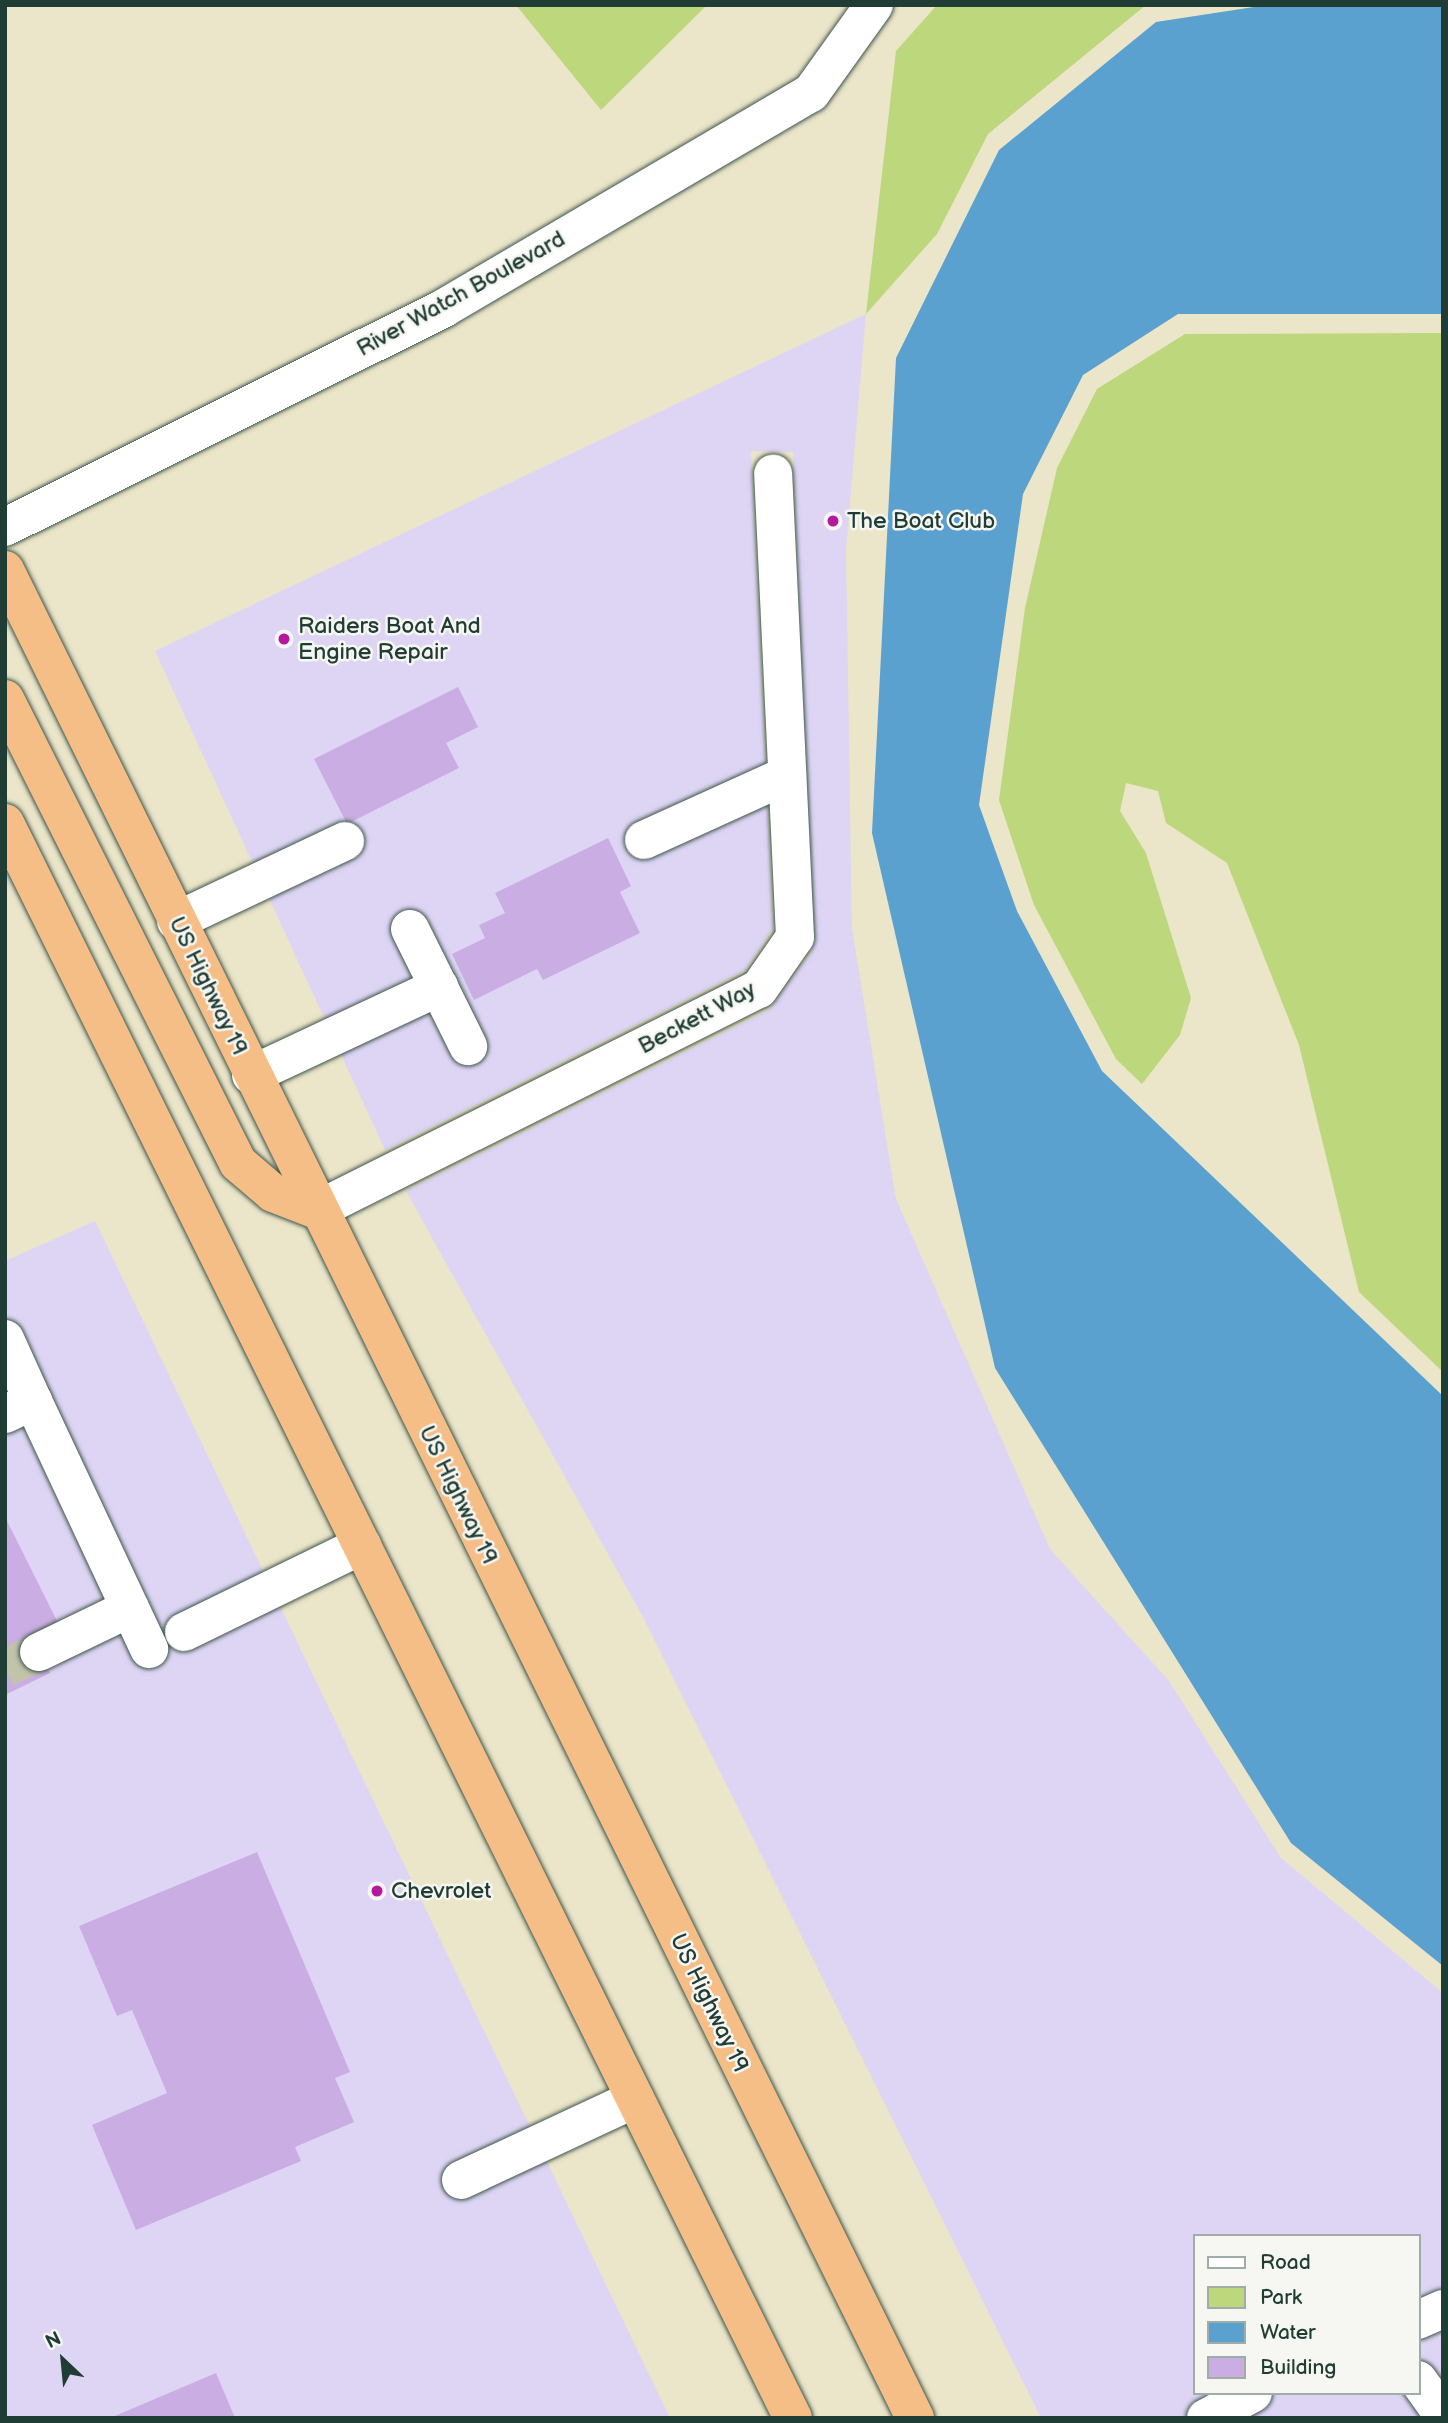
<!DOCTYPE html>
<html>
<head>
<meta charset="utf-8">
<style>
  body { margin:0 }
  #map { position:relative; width:1448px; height:2423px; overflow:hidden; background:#ebe5c9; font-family:"Balsamiq Sans",sans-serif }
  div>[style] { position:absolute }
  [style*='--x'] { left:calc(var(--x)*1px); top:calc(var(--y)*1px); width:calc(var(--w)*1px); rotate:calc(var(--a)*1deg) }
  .built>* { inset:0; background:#ded5f5 }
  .green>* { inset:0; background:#bcd77c }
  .water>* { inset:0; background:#5aa1d0 }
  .building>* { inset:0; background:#caaee3 }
  .minor-tunnel>* { height:38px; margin-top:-19px; transform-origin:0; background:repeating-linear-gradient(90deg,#c2c3ab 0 38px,transparent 0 57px) }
  .roads { filter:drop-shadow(0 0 2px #3e564a) drop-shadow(0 0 2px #3e564a) }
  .minor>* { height:38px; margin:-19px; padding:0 19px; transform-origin:19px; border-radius:19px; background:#fff }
  .highway>* { height:38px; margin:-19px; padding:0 19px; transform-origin:19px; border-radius:19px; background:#f6be87 }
  .dots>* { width:19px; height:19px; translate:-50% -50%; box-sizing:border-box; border:4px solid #f6f6f2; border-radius:50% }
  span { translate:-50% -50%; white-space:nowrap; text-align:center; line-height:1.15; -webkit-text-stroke:5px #f6f6f2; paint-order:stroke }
  .street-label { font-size:23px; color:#1f3d34 }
  .poi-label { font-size:23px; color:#1f3d34 }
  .left { translate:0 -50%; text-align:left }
  .frame { position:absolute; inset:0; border:7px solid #1f3d34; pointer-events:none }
  .legend { position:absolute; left:1193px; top:2234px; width:228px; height:161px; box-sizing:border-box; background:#f6f6f2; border:2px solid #a0aca6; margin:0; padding:9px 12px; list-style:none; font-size:21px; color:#1f3d34 }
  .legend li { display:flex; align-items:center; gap:14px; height:35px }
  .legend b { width:35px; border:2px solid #a0aca6 }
  .north { position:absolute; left:28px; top:2325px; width:70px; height:70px; -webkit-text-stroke:5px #f6f6f2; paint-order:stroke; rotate:334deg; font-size:19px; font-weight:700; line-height:28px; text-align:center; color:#1f3d34 }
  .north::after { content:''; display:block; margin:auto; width:24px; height:32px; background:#1f3d34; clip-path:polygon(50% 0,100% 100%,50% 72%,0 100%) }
</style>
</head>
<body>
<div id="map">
  <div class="built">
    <div style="clip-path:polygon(evenodd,866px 314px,846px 549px,852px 929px,896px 1199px,1050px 1549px,1169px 1681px,1281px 1858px,1443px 1993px,1443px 2418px,1041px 2418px,644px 1619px,406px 1191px,769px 1010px,812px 951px,793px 452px,751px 451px,773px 928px,745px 970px,385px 1150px,155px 651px,866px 314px,1194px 2236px,1418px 2236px,1418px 2393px,1194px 2393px,1194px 2236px)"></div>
    <div style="clip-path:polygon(95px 1221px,670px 2418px,5px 2418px,5px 1261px)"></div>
  </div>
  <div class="green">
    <div style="clip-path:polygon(516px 5px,707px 5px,601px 110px)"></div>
    <div style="clip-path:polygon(937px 5px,1146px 5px,988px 134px,937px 234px,866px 314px,896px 51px)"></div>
    <div style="clip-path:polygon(1443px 333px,1443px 1372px,1359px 1292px,1299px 1045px,1227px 863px,1166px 823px,1158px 791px,1126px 783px,1120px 811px,1146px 853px,1191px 998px,1180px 1035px,1142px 1084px,1116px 1059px,1034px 905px,999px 800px,1025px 608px,1057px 468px,1097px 389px,1185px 334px)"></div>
  </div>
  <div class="water">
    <div style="clip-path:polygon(1267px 5px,1443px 5px,1443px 314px,1178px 314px,1083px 375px,1023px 494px,979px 805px,1017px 911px,1102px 1071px,1443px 1396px,1443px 1966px,1291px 1843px,995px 1368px,872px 833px,896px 358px,999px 150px,1156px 22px)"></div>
  </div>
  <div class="building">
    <div style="clip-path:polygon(458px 687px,478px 727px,446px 743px,459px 768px,347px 824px,314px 759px)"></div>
    <div style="clip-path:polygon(608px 838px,631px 886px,620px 892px,640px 933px,543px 980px,537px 969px,474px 1000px,452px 954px,485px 938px,479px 925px,505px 913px,495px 893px)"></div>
    <div style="clip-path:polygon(5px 1517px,58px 1623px,32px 1636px,50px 1673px,5px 1695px)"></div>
    <div style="clip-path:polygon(257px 1852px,350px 2072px,335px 2078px,354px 2122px,295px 2147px,301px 2161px,136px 2230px,92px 2125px,167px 2093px,132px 2010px,117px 2016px,79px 1926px)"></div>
    <div style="clip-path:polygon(216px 2373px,235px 2418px,110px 2418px)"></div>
  </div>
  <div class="minor-tunnel">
    <div style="--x:5;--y:1668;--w:38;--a:-25"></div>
  </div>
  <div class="roads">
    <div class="minor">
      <div style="--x:5;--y:527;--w:491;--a:-26.5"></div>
      <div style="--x:444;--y:308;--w:425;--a:-30.4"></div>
      <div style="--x:811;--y:93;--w:108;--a:-54.4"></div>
      <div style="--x:644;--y:840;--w:157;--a:-24.4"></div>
      <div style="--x:176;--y:921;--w:187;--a:-25.3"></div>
      <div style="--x:410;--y:929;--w:131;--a:63.6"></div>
      <div style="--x:251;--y:1075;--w:208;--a:-25.1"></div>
      <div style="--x:317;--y:1210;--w:494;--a:-26.6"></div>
      <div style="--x:759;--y:989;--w:63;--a:-55.3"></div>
      <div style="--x:795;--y:937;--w:464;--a:-92.7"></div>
      <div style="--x:5;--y:1339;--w:68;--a:65.7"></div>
      <div style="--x:5;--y:1414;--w:31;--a:-25"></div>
      <div style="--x:33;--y:1401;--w:274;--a:64.9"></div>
      <div style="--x:184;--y:1632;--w:198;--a:-26"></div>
      <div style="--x:39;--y:1652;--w:101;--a:-25.8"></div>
      <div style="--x:461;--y:2180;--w:192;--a:-25"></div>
      <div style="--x:1418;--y:2320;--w:27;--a:-24"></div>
      <div style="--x:1418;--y:2380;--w:43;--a:54.5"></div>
      <div style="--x:1206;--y:2418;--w:53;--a:-28"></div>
    </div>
    <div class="highway">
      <div style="--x:5;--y:570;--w:2060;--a:63.78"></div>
      <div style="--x:5;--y:699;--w:519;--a:63.34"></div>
      <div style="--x:238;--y:1163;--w:46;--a:40.6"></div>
      <div style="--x:273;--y:1193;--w:47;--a:21.1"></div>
      <div style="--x:5;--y:823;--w:1779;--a:63.71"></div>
    </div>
  </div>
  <div class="dots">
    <div style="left:833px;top:521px;background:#b5179e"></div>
    <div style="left:284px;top:639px;background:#b5179e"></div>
    <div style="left:377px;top:1891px;background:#b5179e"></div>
  </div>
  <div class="street-label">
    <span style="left:461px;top:294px;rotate:-29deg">River Watch Boulevard</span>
    <span style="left:208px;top:986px;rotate:64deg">US Highway 19</span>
    <span style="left:697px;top:1018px;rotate:-28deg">Beckett Way</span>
    <span style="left:458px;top:1495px;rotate:64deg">US Highway 19</span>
    <span style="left:709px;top:2003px;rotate:64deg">US Highway 19</span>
  </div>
  <div class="poi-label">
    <span class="left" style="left:847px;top:521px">The Boat Club</span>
    <span class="left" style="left:298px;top:639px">Raiders Boat And<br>Engine Repair</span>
    <span class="left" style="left:391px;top:1891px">Chevrolet</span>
  </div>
  <div class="frame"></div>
  <ul class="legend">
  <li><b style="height:9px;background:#fff"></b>Road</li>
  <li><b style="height:19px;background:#bcd77c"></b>Park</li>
  <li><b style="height:19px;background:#5aa1d0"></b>Water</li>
  <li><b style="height:19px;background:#caaee3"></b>Building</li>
  </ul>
  <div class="north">N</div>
</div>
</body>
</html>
